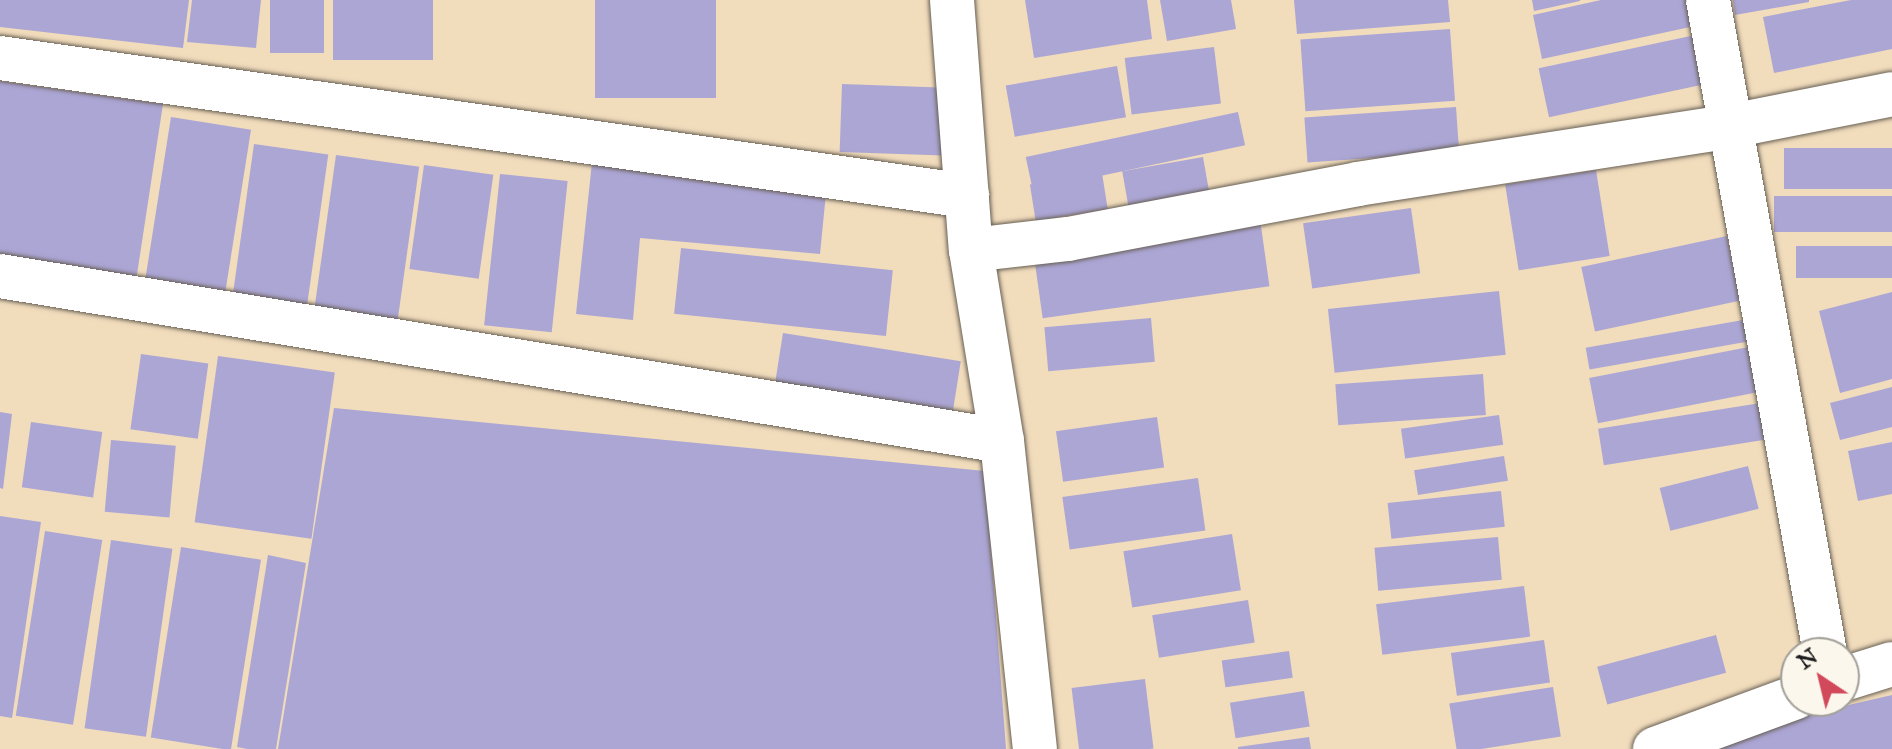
<!DOCTYPE html>
<html>
<head>
<meta charset="utf-8">
<style>
  body { margin:0 }
  #map { position:relative; width:1892px; height:749px; overflow:hidden; background:#f1dcbc; font-family:"IM FELL Great Primer",serif }
  div>[style] { position:absolute }
  [style*='--x'] { left:calc(var(--x)*1px); top:calc(var(--y)*1px); width:calc(var(--w)*1px); rotate:calc(var(--a)*1deg) }
  .building>* { inset:0; background:#aca6d5; transform-origin:0 0 }
  .roads { filter:drop-shadow(0 0 2px #675f54) drop-shadow(0 0 2px #675f54) }
  .minor>* { height:44px; margin:-22px; padding:0 22px; transform-origin:22px; border-radius:22px; background:#fff }
  span { translate:-50% -50%; white-space:nowrap; text-align:center; line-height:1.15; -webkit-text-stroke:8px #fbf7ec; paint-order:stroke }
  .north { position:absolute; left:1780px; top:637px; width:80px; height:80px; box-sizing:border-box; background:#fbf7ec; border:2px solid #a29f99; border-radius:50%; rotate:325deg; font-size:22px; font-weight:700; line-height:32px; text-align:center; color:#1c1c1c }
  .north::after { content:''; display:block; margin:auto; width:28px; height:36px; background:#d1495b; clip-path:polygon(50% 0,100% 100%,50% 72%,0 100%) }
</style>
</head>
<body>
<div id="map">
  <div class="building">
    <div style="clip-path:polygon(0 0,189px 0,183px 48px,0 27px)"></div>
    <div style="clip-path:polygon(192px 0,261px 0,256px 48px,187px 42px)"></div>
    <div style="left:270px;top:0;width:54px;height:53px"></div>
    <div style="left:333px;top:0;width:100px;height:60px"></div>
    <div style="left:595px;top:0;width:121px;height:98px"></div>
    <div style="clip-path:polygon(1025px 0,1147px 0,1152px 39px,1034px 58px)"></div>
    <div style="clip-path:polygon(1160px 0,1231px 0,1236px 29px,1167px 41px)"></div>
    <div style="clip-path:polygon(1294px 0,1448px 0,1450px 22px,1297px 34px)"></div>
    <div style="clip-path:polygon(1532px 0,1580px 0,1580px 1px,1534px 11px)"></div>
    <div style="clip-path:polygon(1601px 0,1699px 0,1704px 24px,1542px 59px,1533px 15px)"></div>
    <div style="clip-path:polygon(1733px 0,1809px 0,1809px 2px,1735px 15px)"></div>
    <div style="clip-path:polygon(1851px 0,1892px 0,1892px 49px,1774px 73px,1763px 17px)"></div>
    <div style="left:1450px;top:29px;width:72px;height:150px;rotate:86deg"></div>
    <div style="left:1700px;top:34px;width:50px;height:165px;rotate:78deg"></div>
    <div style="left:1214px;top:47px;width:57px;height:90px;rotate:83deg"></div>
    <div style="left:1117px;top:66px;width:52px;height:113px;rotate:80deg"></div>
    <div style="clip-path:polygon(0 81px,163px 104px,134px 294px,0 275px)"></div>
    <div style="left:842px;top:84px;width:104px;height:68px;rotate:2deg"></div>
    <div style="left:1456px;top:107px;width:45px;height:152px;rotate:86deg"></div>
    <div style="left:1238px;top:112px;width:34px;height:217px;rotate:78deg"></div>
    <div style="left:171px;top:117px;width:81px;height:171px;rotate:9deg"></div>
    <div style="left:254px;top:144px;width:75px;height:158px;rotate:8deg"></div>
    <div style="left:1892px;top:148px;width:41px;height:108px;rotate:90deg"></div>
    <div style="left:336px;top:155px;width:84px;height:158px;rotate:8deg"></div>
    <div style="left:1203px;top:157px;width:35px;height:82px;rotate:80deg"></div>
    <div style="clip-path:polygon(592px 162px,827px 183px,820px 254px,640px 238px,633px 320px,576px 314px)"></div>
    <div style="left:424px;top:165px;width:70px;height:105px;rotate:8deg"></div>
    <div style="left:1596px;top:170px;width:87px;height:92px;rotate:81deg"></div>
    <div style="left:1102px;top:173px;width:37px;height:73px;rotate:81deg"></div>
    <div style="left:500px;top:174px;width:68px;height:152px;rotate:6deg"></div>
    <div style="left:1892px;top:196px;width:36px;height:118px;rotate:90deg"></div>
    <div style="left:1411px;top:208px;width:66px;height:109px;rotate:82deg"></div>
    <div style="left:1260px;top:219px;width:68px;height:229px;rotate:82deg"></div>
    <div style="left:1727px;top:236px;width:66px;height:149px;rotate:78deg"></div>
    <div style="left:1892px;top:246px;width:32px;height:96px;rotate:90deg"></div>
    <div style="left:681px;top:248px;width:213px;height:66px;rotate:6deg"></div>
    <div style="left:1499px;top:291px;width:64px;height:172px;rotate:84deg"></div>
    <div style="clip-path:polygon(1892px 292px,1892px 379px,1840px 393px,1819px 311px)"></div>
    <div style="left:1760px;top:317px;width:22px;height:177px;rotate:80deg"></div>
    <div style="left:1151px;top:318px;width:44px;height:107px;rotate:85deg"></div>
    <div style="left:783px;top:333px;width:180px;height:62px;rotate:9deg"></div>
    <div style="left:1759px;top:345px;width:46px;height:173px;rotate:79deg"></div>
    <div style="left:141px;top:354px;width:68px;height:76px;rotate:8deg"></div>
    <div style="left:218px;top:356px;width:118px;height:168px;rotate:8deg"></div>
    <div style="left:1483px;top:374px;width:41px;height:148px;rotate:86deg"></div>
    <div style="clip-path:polygon(1892px 387px,1892px 427px,1840px 440px,1830px 403px)"></div>
    <div style="left:1767px;top:402px;width:37px;height:171px;rotate:81deg"></div>
    <div style="clip-path:polygon(334px 408px,985px 471px,1006px 749px,278px 749px)"></div>
    <div style="clip-path:polygon(0 412px,12px 414px,3px 489px,0 488px)"></div>
    <div style="left:1499px;top:415px;width:30px;height:99px;rotate:82deg"></div>
    <div style="left:1157px;top:417px;width:51px;height:102px;rotate:82deg"></div>
    <div style="left:31px;top:422px;width:72px;height:66px;rotate:8deg"></div>
    <div style="left:111px;top:440px;width:65px;height:72px;rotate:5deg"></div>
    <div style="clip-path:polygon(1892px 442px,1892px 494px,1858px 501px,1848px 451px)"></div>
    <div style="left:1504px;top:456px;width:25px;height:91px;rotate:81deg"></div>
    <div style="left:1748px;top:466px;width:44px;height:91px;rotate:76deg"></div>
    <div style="left:1198px;top:478px;width:53px;height:137px;rotate:82deg"></div>
    <div style="left:1501px;top:491px;width:36px;height:114px;rotate:84deg"></div>
    <div style="clip-path:polygon(0 516px,41px 522px,12px 718px,0 716px)"></div>
    <div style="left:45px;top:531px;width:58px;height:187px;rotate:9deg"></div>
    <div style="left:1232px;top:534px;width:57px;height:110px;rotate:81deg"></div>
    <div style="left:1498px;top:537px;width:43px;height:124px;rotate:85deg"></div>
    <div style="left:111px;top:540px;width:62px;height:190px;rotate:8deg"></div>
    <div style="left:181px;top:547px;width:81px;height:193px;rotate:9deg"></div>
    <div style="clip-path:polygon(268px 555px,306px 563px,276px 749px,247px 749px,237px 747px)"></div>
    <div style="left:1524px;top:586px;width:51px;height:149px;rotate:83deg"></div>
    <div style="left:1248px;top:600px;width:43px;height:97px;rotate:81deg"></div>
    <div style="left:1716px;top:635px;width:39px;height:123px;rotate:75deg"></div>
    <div style="left:1544px;top:640px;width:43px;height:94px;rotate:82deg"></div>
    <div style="left:1289px;top:651px;width:27px;height:68px;rotate:82deg"></div>
    <div style="left:1145px;top:679px;width:70px;height:74px;rotate:83deg"></div>
    <div style="left:1553px;top:687px;width:50px;height:105px;rotate:81deg"></div>
    <div style="left:1304px;top:691px;width:36px;height:75px;rotate:81deg"></div>
    <div style="clip-path:polygon(1892px 695px,1892px 749px,1712px 749px,1709px 737px)"></div>
    <div style="clip-path:polygon(1309px 737px,1311px 749px,1238px 749px,1238px 747px)"></div>
  </div>
  <div class="roads">
    <div class="minor">
      <div style="--x:952;--y:0;--w:251;--a:85.7"></div>
      <div style="--x:971;--y:250;--w:193;--a:80.8"></div>
      <div style="--x:1002;--y:441;--w:310;--a:83.9"></div>
      <div style="--x:1708;--y:0;--w:663;--a:79.84"></div>
      <div style="--x:0;--y:58;--w:977;--a:8.12"></div>
      <div style="--x:971;--y:250;--w:98;--a:-6.5"></div>
      <div style="--x:1068;--y:239;--w:295;--a:-10.7"></div>
      <div style="--x:1358;--y:184;--w:377;--a:-8.8"></div>
      <div style="--x:1731;--y:126;--w:164;--a:-11.2"></div>
      <div style="--x:0;--y:276;--w:1015;--a:9.35"></div>
      <div style="--x:1844;--y:679;--w:50;--a:-17.4"></div>
      <div style="--x:1655;--y:749;--w:150;--a:-20.2"></div>
    </div>
  </div>
  <div class="north">N</div>
</div>
</body>
</html>
